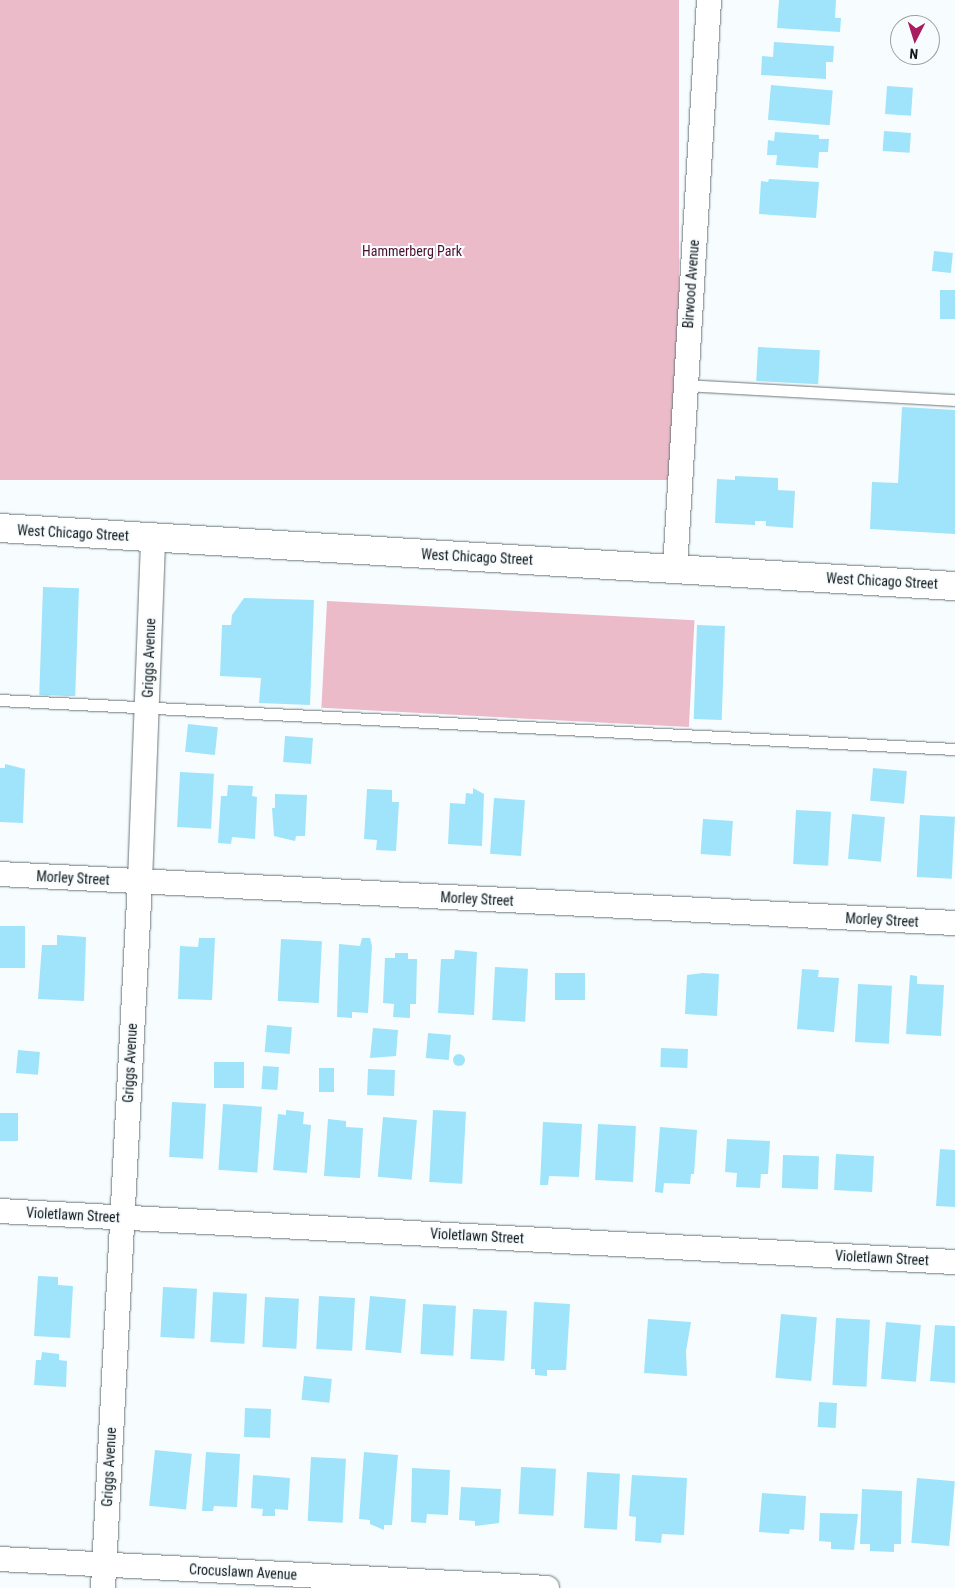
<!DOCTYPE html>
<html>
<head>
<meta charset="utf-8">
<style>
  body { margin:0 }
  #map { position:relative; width:955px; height:1588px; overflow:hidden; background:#f7fdff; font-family:"Roboto Condensed",sans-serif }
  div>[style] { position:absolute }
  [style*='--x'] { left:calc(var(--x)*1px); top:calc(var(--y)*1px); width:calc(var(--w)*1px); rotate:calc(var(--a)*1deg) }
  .green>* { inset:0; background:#ecbbca; transform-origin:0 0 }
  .building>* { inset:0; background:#9fe4fa; transform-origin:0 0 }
  .round { border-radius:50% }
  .roads { filter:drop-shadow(0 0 1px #6b777b) drop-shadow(0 0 1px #6b777b) }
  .lane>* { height:11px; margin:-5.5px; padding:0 5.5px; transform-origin:5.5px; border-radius:5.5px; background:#fff }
  .street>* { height:24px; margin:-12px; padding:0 12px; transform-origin:12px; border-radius:12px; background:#fff }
  .secondary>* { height:28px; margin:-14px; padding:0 14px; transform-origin:14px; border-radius:14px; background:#fff }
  span { translate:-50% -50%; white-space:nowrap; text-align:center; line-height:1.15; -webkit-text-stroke:4px #f7fdff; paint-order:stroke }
  .park-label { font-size:14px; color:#4f0e2c }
  .street-label { font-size:14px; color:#13181a }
  .north { position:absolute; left:890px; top:15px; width:50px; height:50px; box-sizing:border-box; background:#f7fdff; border:1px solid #9ca1a3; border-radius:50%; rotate:185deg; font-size:14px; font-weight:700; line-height:20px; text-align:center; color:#13181a }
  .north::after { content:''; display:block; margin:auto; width:18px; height:22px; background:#a91e61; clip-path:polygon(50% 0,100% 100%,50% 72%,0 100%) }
</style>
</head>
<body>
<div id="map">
  <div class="green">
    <div style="left:0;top:0;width:679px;height:480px"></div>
    <div style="left:327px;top:601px;width:368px;height:107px;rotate:3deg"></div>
  </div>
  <div class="building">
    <div style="clip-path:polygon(779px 0,836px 0,835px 18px,841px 18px,840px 32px,777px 28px)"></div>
    <div style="clip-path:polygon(774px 42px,834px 46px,833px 62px,826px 62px,826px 79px,761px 75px,762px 56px,773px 57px)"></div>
    <div style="left:771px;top:85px;width:62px;height:35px;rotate:5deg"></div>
    <div style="left:887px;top:86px;width:26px;height:28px;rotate:4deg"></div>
    <div style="left:884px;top:131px;width:27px;height:20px;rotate:4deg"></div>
    <div style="clip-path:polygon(775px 132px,819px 135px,819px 139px,829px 139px,828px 152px,819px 152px,818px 168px,776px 165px,777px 155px,767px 155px,768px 140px,774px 141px)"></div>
    <div style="clip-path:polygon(769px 179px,819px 182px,816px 218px,759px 214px,761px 181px,768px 182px)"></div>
    <div style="left:934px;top:251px;width:19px;height:20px;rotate:6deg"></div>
    <div style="left:940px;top:290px;width:15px;height:29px"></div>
    <div style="left:758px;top:347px;width:62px;height:34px;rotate:3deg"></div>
    <div style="clip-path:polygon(902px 407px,955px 410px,955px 534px,870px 529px,872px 482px,898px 483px)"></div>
    <div style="clip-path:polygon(735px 476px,778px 478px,778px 490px,795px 491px,793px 528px,766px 526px,766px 521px,755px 521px,755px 525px,715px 523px,717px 479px,735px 480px)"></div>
    <div style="left:43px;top:587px;width:36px;height:108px;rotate:2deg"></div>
    <div style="clip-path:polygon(244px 598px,314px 600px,310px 705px,259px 703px,261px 678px,220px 676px,222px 625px,231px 625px,232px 615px)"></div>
    <div style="left:697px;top:625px;width:28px;height:94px;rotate:2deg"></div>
    <div style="left:188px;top:724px;width:30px;height:28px;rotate:6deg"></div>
    <div style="left:285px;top:736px;width:28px;height:26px;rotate:4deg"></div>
    <div style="clip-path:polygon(5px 764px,25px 769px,23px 823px,0 822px,0 768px,5px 768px)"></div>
    <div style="left:873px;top:768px;width:34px;height:33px;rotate:5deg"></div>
    <div style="left:180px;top:772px;width:34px;height:55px;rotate:3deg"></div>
    <div style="clip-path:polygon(228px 785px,253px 786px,252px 796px,257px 797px,255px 839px,232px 837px,231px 844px,218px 843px,221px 796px,227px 796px)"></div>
    <div style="clip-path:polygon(473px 788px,484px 794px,482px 846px,448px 844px,450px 803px,465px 804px,466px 793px,473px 794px)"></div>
    <div style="clip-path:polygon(367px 789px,392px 790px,392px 802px,399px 802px,396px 851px,376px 850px,377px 840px,364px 839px)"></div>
    <div style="clip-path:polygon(275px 794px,307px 795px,305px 836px,296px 836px,295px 841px,274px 836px,272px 808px,275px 808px)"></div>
    <div style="left:494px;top:798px;width:31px;height:56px;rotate:4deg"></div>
    <div style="left:796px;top:810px;width:35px;height:54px;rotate:3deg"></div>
    <div style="left:852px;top:814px;width:33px;height:45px;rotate:5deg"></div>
    <div style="left:920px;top:815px;width:35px;height:62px;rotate:3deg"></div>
    <div style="left:703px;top:819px;width:30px;height:35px;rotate:4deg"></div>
    <div style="left:0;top:926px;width:25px;height:42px"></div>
    <div style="clip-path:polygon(57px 935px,86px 937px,84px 1001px,38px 999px,42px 945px,57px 945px)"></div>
    <div style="clip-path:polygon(199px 938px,215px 938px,212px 1000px,178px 999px,180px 946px,198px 947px)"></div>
    <div style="clip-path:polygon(362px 938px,370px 938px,372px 946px,368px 1013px,352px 1012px,352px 1018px,337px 1017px,339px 944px,360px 946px)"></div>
    <div style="left:281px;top:939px;width:41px;height:62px;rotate:3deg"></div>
    <div style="clip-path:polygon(455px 950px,477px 952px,474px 1015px,438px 1013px,441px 959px,454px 959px)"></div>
    <div style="clip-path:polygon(395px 953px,408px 953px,408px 959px,417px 959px,416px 1004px,410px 1004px,410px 1018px,393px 1017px,394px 1004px,383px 1003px,385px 958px,395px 958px)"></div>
    <div style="left:495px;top:967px;width:33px;height:53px;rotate:3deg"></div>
    <div style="clip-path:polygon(802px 969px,819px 970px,818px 977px,839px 978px,834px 1032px,797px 1029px)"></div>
    <div style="left:555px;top:973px;width:30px;height:27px"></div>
    <div style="clip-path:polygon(703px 973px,719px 974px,717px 1016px,685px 1014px,687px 975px)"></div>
    <div style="clip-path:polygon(910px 975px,917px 976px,917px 984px,944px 985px,941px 1036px,906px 1034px)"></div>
    <div style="left:858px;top:984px;width:34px;height:58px;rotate:3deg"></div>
    <div style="left:267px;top:1025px;width:25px;height:27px;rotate:5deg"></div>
    <div style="clip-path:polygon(373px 1028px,398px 1030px,396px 1056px,370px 1058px)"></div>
    <div style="left:428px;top:1033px;width:23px;height:25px;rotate:5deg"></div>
    <div style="left:661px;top:1048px;width:27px;height:19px;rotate:2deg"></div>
    <div style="left:18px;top:1050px;width:22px;height:23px;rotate:5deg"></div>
    <div class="round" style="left:453px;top:1054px;width:12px;height:12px"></div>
    <div style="left:214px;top:1062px;width:30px;height:26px"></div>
    <div style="left:263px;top:1066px;width:16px;height:23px;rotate:4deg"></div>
    <div style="left:319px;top:1068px;width:15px;height:24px"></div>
    <div style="left:368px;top:1069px;width:27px;height:26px;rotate:2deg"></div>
    <div style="left:172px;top:1102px;width:34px;height:55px;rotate:3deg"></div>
    <div style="left:223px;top:1104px;width:39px;height:66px;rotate:4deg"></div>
    <div style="clip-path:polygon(286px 1110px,304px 1112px,303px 1124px,311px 1125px,307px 1173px,273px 1170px,278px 1114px,286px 1115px)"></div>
    <div style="left:433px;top:1110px;width:33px;height:72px;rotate:3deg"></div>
    <div style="left:0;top:1113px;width:18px;height:28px"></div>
    <div style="left:383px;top:1117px;width:34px;height:60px;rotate:5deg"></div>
    <div style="clip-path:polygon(328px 1119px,346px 1121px,346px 1127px,363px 1128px,360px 1178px,324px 1176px)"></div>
    <div style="clip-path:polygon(543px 1122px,582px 1124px,579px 1177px,549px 1176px,548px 1185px,540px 1185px)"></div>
    <div style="left:598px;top:1124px;width:38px;height:56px;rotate:3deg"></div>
    <div style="clip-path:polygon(660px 1127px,697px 1130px,694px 1174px,691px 1174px,690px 1184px,664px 1183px,663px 1193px,655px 1192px)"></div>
    <div style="clip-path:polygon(727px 1139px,770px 1141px,768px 1174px,761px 1174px,760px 1188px,736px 1187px,737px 1173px,725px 1172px)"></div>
    <div style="clip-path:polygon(940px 1149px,955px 1150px,955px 1207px,936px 1206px)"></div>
    <div style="left:836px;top:1154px;width:38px;height:36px;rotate:3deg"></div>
    <div style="left:783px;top:1155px;width:36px;height:33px;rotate:2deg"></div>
    <div style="clip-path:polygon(38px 1276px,58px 1277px,58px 1285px,73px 1286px,70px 1338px,34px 1336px)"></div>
    <div style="left:163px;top:1287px;width:34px;height:50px;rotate:3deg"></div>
    <div style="left:213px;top:1292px;width:34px;height:50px;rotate:3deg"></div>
    <div style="left:319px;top:1296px;width:36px;height:53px;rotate:3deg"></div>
    <div style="left:370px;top:1296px;width:36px;height:54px;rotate:5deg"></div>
    <div style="left:265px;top:1297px;width:34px;height:50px;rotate:3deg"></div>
    <div style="clip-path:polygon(534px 1302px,570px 1304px,566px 1370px,547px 1370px,547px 1376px,535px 1375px,535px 1369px,531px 1369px)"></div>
    <div style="left:423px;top:1304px;width:33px;height:50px;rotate:3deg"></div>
    <div style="left:473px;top:1309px;width:34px;height:50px;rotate:3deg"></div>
    <div style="left:781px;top:1314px;width:36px;height:64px;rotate:5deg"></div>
    <div style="left:836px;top:1318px;width:34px;height:67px;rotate:3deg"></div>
    <div style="clip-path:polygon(648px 1319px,691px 1322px,686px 1351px,687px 1376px,644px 1373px)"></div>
    <div style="left:886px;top:1322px;width:35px;height:57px;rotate:5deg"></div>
    <div style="clip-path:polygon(935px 1325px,955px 1326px,955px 1383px,930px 1381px)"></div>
    <div style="clip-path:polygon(42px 1352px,59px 1354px,59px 1360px,67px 1361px,66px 1387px,34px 1385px,36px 1360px,41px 1360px)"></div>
    <div style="left:304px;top:1376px;width:28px;height:24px;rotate:6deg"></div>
    <div style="left:819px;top:1402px;width:18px;height:25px;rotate:3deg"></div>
    <div style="left:245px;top:1408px;width:26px;height:29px;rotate:2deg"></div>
    <div style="left:155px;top:1450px;width:37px;height:56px;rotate:6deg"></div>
    <div style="clip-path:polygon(206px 1452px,240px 1454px,237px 1507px,214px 1506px,213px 1511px,202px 1511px)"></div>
    <div style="clip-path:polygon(364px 1452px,398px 1455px,392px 1525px,384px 1525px,384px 1530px,370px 1524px,370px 1520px,359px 1519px)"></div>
    <div style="left:311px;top:1457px;width:35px;height:64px;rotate:3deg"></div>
    <div style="left:521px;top:1467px;width:35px;height:47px;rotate:3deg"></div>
    <div style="clip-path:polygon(412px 1468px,450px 1470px,448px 1515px,427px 1514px,426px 1523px,411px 1522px)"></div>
    <div style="left:587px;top:1472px;width:33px;height:56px;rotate:3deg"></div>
    <div style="clip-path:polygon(253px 1475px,290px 1478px,288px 1510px,275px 1509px,275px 1516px,262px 1516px,263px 1509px,251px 1508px)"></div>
    <div style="clip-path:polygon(632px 1475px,687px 1478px,684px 1535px,662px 1534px,661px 1543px,635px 1541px,636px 1517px,629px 1516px)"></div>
    <div style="left:917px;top:1478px;width:38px;height:65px;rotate:5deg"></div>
    <div style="clip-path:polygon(461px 1487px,501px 1489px,499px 1523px,475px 1526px,475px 1521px,459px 1520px)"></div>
    <div style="clip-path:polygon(862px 1489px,902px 1491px,901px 1544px,894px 1544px,894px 1552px,870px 1551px,870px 1544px,860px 1544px)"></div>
    <div style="clip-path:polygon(762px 1493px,806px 1496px,804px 1530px,790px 1529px,789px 1534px,759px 1532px)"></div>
    <div style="clip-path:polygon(820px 1513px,858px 1514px,854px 1550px,831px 1549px,831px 1542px,819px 1541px)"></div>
  </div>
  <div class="roads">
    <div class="lane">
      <div style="--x:685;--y:385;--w:270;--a:3.2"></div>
      <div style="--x:0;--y:700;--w:956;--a:2.94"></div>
    </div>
    <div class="street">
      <div style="--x:675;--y:569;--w:570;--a:-86.58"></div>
      <div style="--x:0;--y:874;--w:956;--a:2.94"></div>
      <div style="--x:0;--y:1211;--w:956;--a:3.06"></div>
      <div style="--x:0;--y:1559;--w:548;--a:3.03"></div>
      <div style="--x:103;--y:1588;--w:708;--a:-87"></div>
      <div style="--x:140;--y:881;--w:343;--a:-87.8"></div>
    </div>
    <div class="secondary">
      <div style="--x:0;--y:528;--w:957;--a:3.48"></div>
    </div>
  </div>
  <div class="park-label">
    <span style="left:412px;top:251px">Hammerberg Park</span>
  </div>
  <div class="street-label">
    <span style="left:691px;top:284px;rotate:-86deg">Birwood Avenue</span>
    <span style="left:73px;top:533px;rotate:3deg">West Chicago Street</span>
    <span style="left:477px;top:557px;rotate:3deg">West Chicago Street</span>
    <span style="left:882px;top:581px;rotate:3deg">West Chicago Street</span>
    <span style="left:149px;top:658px;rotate:-88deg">Griggs Avenue</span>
    <span style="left:73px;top:878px;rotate:3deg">Morley Street</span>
    <span style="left:477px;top:899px;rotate:3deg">Morley Street</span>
    <span style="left:882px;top:920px;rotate:3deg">Morley Street</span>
    <span style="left:130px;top:1063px;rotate:-87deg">Griggs Avenue</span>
    <span style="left:73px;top:1215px;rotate:3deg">Violetlawn Street</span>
    <span style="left:477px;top:1236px;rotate:3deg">Violetlawn Street</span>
    <span style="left:882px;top:1258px;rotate:3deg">Violetlawn Street</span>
    <span style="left:109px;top:1467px;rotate:-87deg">Griggs Avenue</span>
    <span style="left:243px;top:1572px;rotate:3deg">Crocuslawn Avenue</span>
  </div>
  <div class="north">N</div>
</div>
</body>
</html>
